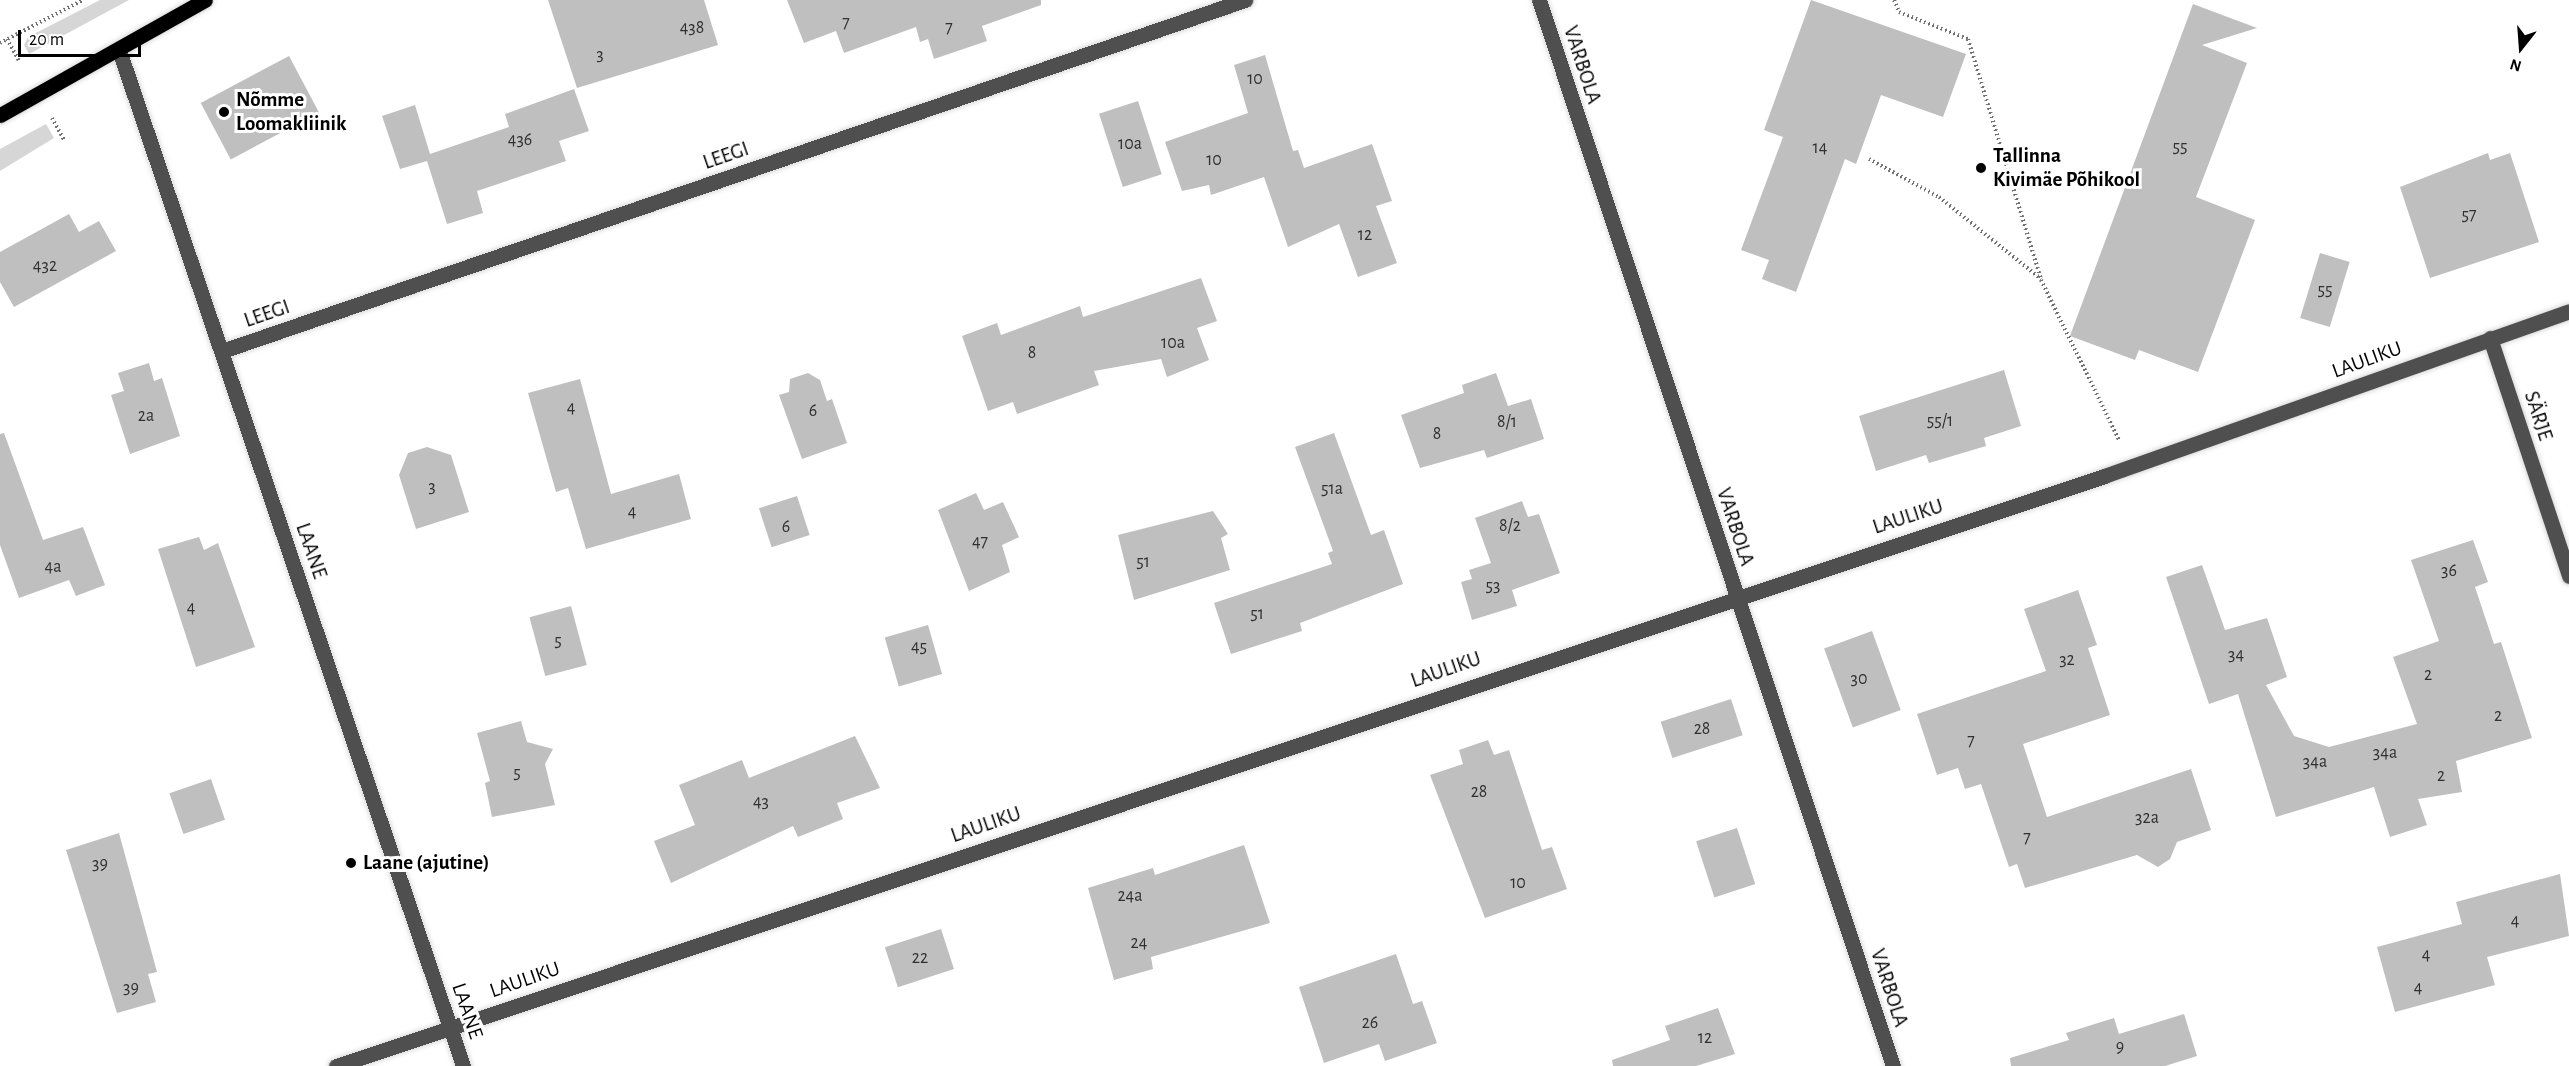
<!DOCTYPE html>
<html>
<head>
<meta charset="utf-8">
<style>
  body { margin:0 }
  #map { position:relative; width:2569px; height:1066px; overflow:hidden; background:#fff; font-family:"Alegreya Sans",sans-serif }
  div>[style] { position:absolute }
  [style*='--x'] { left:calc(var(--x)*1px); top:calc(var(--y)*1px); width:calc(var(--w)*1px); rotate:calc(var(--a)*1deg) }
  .green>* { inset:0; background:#d6d6d6 }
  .building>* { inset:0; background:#bfbfbf; transform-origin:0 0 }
  .path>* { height:4px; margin-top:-2px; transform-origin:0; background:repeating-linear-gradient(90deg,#717171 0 1.5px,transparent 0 4.5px) }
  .roads { filter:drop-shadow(0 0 2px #dbdbdb) drop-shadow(0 0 2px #dbdbdb) }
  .minor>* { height:15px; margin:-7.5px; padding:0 7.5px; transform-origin:7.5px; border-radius:7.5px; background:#4f4f4f }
  .major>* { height:15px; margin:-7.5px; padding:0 7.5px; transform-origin:7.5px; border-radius:7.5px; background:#000 }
  .dots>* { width:16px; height:16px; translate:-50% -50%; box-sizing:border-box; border:3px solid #fff; border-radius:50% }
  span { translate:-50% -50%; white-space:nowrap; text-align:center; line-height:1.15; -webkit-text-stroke:6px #fff; paint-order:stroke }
  .number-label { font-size:18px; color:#303030 }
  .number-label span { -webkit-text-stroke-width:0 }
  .street-label { font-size:21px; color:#000 }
  .poi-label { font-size:21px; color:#000; font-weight:700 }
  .left { translate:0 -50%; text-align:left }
  .north { position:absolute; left:2491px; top:18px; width:60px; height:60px; -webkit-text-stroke:4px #fff; paint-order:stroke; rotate:197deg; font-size:16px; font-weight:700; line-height:24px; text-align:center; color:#000 }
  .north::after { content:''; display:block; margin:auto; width:21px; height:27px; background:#000; clip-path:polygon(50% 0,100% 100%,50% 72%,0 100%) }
  .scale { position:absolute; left:18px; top:30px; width:123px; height:27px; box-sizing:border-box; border:3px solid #000; border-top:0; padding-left:8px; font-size:18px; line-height:21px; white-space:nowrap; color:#000; -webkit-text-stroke:4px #fff; paint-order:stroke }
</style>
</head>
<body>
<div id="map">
  <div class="green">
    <div style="clip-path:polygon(100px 0,129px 0,29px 54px,24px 45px,28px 37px)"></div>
    <div style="clip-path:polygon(46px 124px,54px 138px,0 171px,0 149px)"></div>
  </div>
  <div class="building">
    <div style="clip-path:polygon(548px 0,704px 0,718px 45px,577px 88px)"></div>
    <div style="clip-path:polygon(787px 0,1041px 0,1041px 5px,982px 26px,987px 41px,934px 59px,928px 39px,920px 42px,916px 27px,844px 53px,836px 31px,804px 43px)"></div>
    <div style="clip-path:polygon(1811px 0,1966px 54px,1943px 117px,1881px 95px,1856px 164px,1845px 159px,1796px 292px,1762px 279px,1769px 260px,1741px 250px,1783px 137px,1764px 130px)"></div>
    <div style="clip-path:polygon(2193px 4px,2257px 28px,2202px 45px,2247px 63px,2196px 197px,2255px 220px,2198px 372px,2139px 350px,2135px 360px,2070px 336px)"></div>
    <div style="clip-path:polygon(1265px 55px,1293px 151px,1298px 150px,1304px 168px,1372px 144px,1392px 201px,1376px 206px,1397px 263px,1358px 277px,1339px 224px,1288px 247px,1264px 177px,1211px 195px,1209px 185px,1182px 191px,1165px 142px,1248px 113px,1234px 65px)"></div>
    <div style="left:289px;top:56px;width:64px;height:100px;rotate:62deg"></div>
    <div style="clip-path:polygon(574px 89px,589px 131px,559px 141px,566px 161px,477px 191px,483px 213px,447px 224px,427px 161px,400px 169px,382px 116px,415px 105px,430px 154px,509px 127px,505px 114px)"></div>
    <div style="left:1138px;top:101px;width:77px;height:41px;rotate:72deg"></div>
    <div style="clip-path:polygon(2488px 153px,2490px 160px,2510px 153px,2539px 242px,2430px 278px,2400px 187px)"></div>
    <div style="clip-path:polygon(69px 214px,79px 232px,99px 221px,116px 251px,14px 307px,0 282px,0 252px)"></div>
    <div style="left:2320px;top:253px;width:31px;height:68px;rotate:17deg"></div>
    <div style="clip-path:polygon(1201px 278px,1217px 321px,1197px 328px,1209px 360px,1167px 377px,1161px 359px,1094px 371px,1099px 385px,1017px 414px,1013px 402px,988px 411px,962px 336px,997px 323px,1001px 335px,1080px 306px,1083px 317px)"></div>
    <div style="clip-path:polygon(149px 363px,154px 381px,162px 378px,180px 436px,130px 454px,111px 395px,124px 391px,118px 373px)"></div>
    <div style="clip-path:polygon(2004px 370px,2021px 426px,1984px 438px,1986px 446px,1929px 463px,1926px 455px,1876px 471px,1859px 416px)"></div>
    <div style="clip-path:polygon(808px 373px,820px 380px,827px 401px,832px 399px,847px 443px,802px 459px,779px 395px,789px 392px,790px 379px)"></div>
    <div style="clip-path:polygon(1496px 373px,1508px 406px,1531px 399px,1544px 439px,1487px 458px,1484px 450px,1420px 468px,1401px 415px,1464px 393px,1462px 385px)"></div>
    <div style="clip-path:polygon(580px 379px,611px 494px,679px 474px,691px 519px,586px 549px,568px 488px,556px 492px,528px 393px)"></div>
    <div style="clip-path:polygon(4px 433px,43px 540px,83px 527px,105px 585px,76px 596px,69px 580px,19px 598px,0 545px,0 434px)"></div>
    <div style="clip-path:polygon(1334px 433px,1371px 535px,1384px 530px,1403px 584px,1300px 623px,1302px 631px,1231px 654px,1214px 603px,1332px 564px,1328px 553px,1333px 551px,1295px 447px)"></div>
    <div style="clip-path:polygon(427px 447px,451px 455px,469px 512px,416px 529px,399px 475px,408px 453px)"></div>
    <div style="clip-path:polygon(976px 493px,984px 510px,1003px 502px,1019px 537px,1002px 545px,1010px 572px,969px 591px,938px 510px)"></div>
    <div style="left:797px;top:496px;width:41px;height:40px;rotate:72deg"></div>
    <div style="clip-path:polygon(1522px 501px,1528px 517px,1539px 514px,1560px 573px,1512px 590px,1517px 606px,1472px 620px,1461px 582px,1472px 579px,1469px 570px,1491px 563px,1475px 518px)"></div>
    <div style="clip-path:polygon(1213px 511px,1228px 534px,1221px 538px,1230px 570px,1134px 600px,1118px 535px)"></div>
    <div style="clip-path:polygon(199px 537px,204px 550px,218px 543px,255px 647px,196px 667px,158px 549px)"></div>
    <div style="clip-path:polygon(2473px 540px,2488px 582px,2475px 587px,2494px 644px,2501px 642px,2532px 738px,2456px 761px,2462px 792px,2418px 799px,2427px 825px,2390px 837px,2374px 787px,2276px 817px,2238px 694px,2209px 704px,2166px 577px,2202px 565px,2225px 630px,2267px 618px,2287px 677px,2266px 685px,2294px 736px,2329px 747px,2417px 724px,2393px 657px,2439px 641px,2411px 560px)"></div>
    <div style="clip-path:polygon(2078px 590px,2097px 645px,2088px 648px,2110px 715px,2023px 744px,2047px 817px,2191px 769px,2211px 830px,2177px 842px,2170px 859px,2158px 867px,2137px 855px,2025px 888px,2017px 864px,2009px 867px,1981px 784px,1965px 789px,1958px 768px,1937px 775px,1917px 714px,2046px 671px,2024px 609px)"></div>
    <div style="left:571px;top:606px;width:61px;height:43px;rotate:75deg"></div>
    <div style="left:928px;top:625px;width:51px;height:45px;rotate:74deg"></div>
    <div style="left:1872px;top:631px;width:84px;height:51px;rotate:70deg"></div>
    <div style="left:1731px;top:699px;width:38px;height:74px;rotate:72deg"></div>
    <div style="clip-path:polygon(521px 721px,527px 742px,553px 749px,545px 764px,555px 805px,492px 817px,485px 783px,490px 781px,477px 733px)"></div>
    <div style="clip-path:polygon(855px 736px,880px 788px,837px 803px,843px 819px,798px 837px,793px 826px,671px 883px,654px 841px,695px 825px,679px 785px,742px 760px,749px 778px)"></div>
    <div style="clip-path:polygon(1488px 740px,1494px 755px,1509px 750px,1542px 850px,1552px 847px,1567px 889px,1485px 918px,1430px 775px,1463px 764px,1459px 750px)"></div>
    <div style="left:211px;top:779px;width:43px;height:44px;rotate:71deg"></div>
    <div style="left:1737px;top:828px;width:59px;height:43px;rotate:72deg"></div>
    <div style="clip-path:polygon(119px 833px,157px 972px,148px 974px,156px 1002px,117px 1013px,66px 850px)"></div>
    <div style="clip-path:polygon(1244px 845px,1270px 923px,1151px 957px,1153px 969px,1114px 980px,1088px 888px,1153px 868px,1155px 875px)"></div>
    <div style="clip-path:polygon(2560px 874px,2569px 936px,2487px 957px,2495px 985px,2395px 1012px,2377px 947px,2462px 924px,2456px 902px)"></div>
    <div style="left:941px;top:929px;width:42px;height:59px;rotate:72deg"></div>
    <div style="clip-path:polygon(1396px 954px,1413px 1004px,1422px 1001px,1437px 1043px,1385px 1061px,1379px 1044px,1324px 1063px,1299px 987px)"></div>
    <div style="clip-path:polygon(1718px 1008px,1735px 1054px,1696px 1066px,1613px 1066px,1612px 1060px,1670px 1040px,1665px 1026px)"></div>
    <div style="clip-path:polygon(2184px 1014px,2197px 1056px,2165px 1066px,2011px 1066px,2010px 1058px,2069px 1040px,2066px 1033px,2114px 1018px,2119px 1034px)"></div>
  </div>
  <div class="path">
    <div style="--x:1894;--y:0;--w:13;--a:67"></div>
    <div style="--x:1899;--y:12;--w:74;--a:21.4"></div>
    <div style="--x:1968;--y:39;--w:252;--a:73.1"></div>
    <div style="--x:2041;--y:280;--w:178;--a:64"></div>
    <div style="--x:7;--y:39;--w:26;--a:61"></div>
    <div style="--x:0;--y:43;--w:93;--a:-27.4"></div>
    <div style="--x:52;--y:118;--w:26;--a:61"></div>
    <div style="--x:1869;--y:159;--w:80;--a:28.5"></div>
    <div style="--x:1939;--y:197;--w:131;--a:38.8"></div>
  </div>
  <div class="roads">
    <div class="minor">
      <div style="--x:1539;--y:0;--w:1123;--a:71.63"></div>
      <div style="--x:119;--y:50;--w:1073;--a:71.29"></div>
      <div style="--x:2490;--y:338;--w:251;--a:71.6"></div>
      <div style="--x:222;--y:351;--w:1082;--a:-18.94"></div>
      <div style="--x:336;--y:1066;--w:1864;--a:-18.45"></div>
      <div style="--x:2104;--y:476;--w:493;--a:-19.5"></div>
    </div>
    <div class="major">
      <div style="--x:0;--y:115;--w:235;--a:-29.3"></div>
    </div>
  </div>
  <div class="dots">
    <div style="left:224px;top:112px;background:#000"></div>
    <div style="left:1981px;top:168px;background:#000"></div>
    <div style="left:351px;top:863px;background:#000"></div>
  </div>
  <div class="number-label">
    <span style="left:846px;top:23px">7</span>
    <span style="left:692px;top:28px">438</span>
    <span style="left:949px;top:28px">7</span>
    <span style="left:600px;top:55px">3</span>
    <span style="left:1255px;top:79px">10</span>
    <span style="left:520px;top:140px">436</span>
    <span style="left:1130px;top:144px">10a</span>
    <span style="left:2180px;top:147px">55</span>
    <span style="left:1820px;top:148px">14</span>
    <span style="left:1214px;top:160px">10</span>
    <span style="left:2469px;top:215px">57</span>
    <span style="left:1365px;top:235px">12</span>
    <span style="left:45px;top:266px">432</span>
    <span style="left:2325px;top:290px">55</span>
    <span style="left:1173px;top:343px">10a</span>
    <span style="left:1032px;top:353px">8</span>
    <span style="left:571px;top:408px">4</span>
    <span style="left:813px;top:411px">6</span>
    <span style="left:146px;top:416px">2a</span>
    <span style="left:1940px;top:421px">55/1</span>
    <span style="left:1507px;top:422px">8/1</span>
    <span style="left:1437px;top:434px">8</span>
    <span style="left:432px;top:487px">3</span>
    <span style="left:1332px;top:489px">51a</span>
    <span style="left:632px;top:512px">4</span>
    <span style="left:1510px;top:526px">8/2</span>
    <span style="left:786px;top:527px">6</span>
    <span style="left:980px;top:542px">47</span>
    <span style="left:1143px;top:562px">51</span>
    <span style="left:53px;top:567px">4a</span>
    <span style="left:2449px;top:571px">36</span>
    <span style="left:1493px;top:586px">53</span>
    <span style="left:191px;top:608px">4</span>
    <span style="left:1257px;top:614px">51</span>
    <span style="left:558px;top:641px">5</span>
    <span style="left:919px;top:647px">45</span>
    <span style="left:2236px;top:655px">34</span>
    <span style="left:2067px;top:660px">32</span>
    <span style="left:2428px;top:675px">2</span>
    <span style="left:1859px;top:679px">30</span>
    <span style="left:2498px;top:716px">2</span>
    <span style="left:1702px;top:729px">28</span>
    <span style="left:1971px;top:741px">7</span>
    <span style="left:2385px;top:753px">34a</span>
    <span style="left:2315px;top:762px">34a</span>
    <span style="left:517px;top:773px">5</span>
    <span style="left:2441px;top:776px">2</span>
    <span style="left:1479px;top:792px">28</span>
    <span style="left:761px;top:802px">43</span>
    <span style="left:2147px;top:818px">32a</span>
    <span style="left:2027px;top:838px">7</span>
    <span style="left:100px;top:864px">39</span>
    <span style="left:1518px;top:883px">10</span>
    <span style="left:1130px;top:896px">24a</span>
    <span style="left:2515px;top:921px">4</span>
    <span style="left:1139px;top:943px">24</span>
    <span style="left:2426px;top:955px">4</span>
    <span style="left:920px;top:958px">22</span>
    <span style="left:131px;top:988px">39</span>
    <span style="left:2418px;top:988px">4</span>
    <span style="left:1370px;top:1023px">26</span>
    <span style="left:1705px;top:1038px">12</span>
    <span style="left:2120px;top:1047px">9</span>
  </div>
  <div class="street-label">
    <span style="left:1582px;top:65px;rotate:72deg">VARBOLA</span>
    <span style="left:726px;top:156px;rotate:-19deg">LEEGI</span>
    <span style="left:267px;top:314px;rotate:-19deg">LEEGI</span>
    <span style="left:2367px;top:360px;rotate:-20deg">LAULIKU</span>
    <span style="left:2538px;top:416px;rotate:72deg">SÄRJE</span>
    <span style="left:1908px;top:517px;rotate:-18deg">LAULIKU</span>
    <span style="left:1735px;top:527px;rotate:72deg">VARBOLA</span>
    <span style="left:311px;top:551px;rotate:71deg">LAANE</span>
    <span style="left:1446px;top:670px;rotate:-19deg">LAULIKU</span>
    <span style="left:986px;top:825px;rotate:-19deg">LAULIKU</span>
    <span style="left:525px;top:980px;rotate:-19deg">LAULIKU</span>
    <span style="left:1889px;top:988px;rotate:72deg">VARBOLA</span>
    <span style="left:467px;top:1011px;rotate:71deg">LAANE</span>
  </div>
  <div class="poi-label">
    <span class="left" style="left:236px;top:112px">Nõmme<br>Loomakliinik</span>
    <span class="left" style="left:1993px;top:168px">Tallinna<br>Kivimäe Põhikool</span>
    <span class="left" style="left:363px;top:863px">Laane (ajutine)</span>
  </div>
  <div class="north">N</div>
  <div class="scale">20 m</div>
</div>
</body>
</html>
